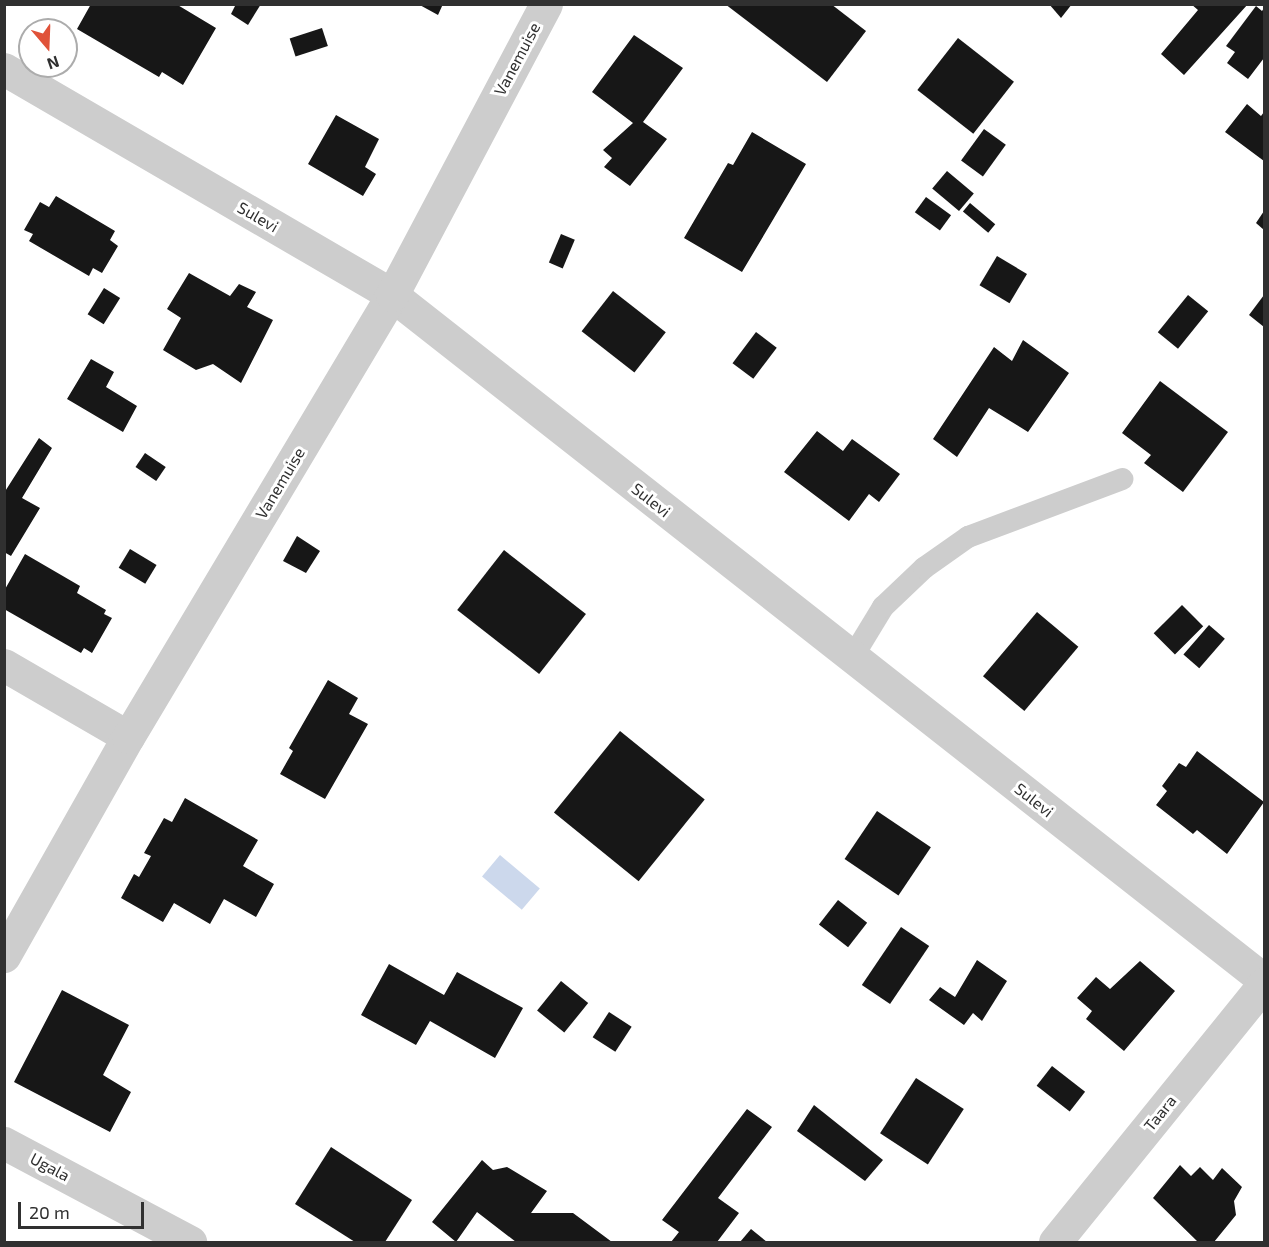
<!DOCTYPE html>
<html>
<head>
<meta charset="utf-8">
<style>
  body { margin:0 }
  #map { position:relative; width:1269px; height:1247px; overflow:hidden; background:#fff; font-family:"Exo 2",sans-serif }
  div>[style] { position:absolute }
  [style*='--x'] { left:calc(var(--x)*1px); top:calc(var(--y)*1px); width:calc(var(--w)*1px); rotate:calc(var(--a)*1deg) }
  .water>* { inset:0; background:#ccd8ec; transform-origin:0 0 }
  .building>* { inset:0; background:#171717; transform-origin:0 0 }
  .lane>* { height:22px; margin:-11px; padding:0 11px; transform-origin:11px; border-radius:11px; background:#cdcdcd }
  .street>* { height:33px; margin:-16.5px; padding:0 16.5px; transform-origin:16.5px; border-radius:16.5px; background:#cdcdcd }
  span { translate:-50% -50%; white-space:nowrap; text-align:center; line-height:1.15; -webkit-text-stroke:6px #fff; paint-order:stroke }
  .street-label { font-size:16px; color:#303030 }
  .frame { position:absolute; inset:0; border:6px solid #303030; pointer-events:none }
  .north { position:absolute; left:18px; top:18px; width:60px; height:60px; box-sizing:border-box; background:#fff; border:2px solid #acacac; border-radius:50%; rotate:161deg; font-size:16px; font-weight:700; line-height:24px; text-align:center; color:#303030 }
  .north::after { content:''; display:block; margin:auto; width:21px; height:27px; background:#e05239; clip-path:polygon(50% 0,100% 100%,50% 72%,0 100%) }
  .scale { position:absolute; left:18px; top:1202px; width:126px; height:27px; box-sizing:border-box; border:3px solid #303030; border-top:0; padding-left:8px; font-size:18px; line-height:21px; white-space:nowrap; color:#303030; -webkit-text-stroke:4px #fff; paint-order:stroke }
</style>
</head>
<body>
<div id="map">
  <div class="water">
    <div style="left:500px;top:855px;width:52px;height:28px;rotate:40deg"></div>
  </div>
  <div class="building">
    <div style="clip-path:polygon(91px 4px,176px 4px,216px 28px,183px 85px,162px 72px,159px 77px,77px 29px)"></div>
    <div style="clip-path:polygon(236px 4px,261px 4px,248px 25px,231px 14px)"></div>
    <div style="clip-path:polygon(418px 4px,443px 4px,438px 15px)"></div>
    <div style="clip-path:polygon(725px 4px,831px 4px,866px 31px,827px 82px)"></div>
    <div style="clip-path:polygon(1049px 4px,1072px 4px,1061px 18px)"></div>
    <div style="clip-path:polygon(1191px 4px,1248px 4px,1184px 75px,1161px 54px,1198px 10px)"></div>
    <div style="clip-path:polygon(1256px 6px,1262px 11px,1264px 8px,1264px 58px,1248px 79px,1227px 63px,1235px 52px,1226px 46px)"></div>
    <div style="left:322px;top:28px;width:19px;height:34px;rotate:72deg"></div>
    <div style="clip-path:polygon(634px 35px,683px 68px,643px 122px,667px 139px,630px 186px,604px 167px,612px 158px,603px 150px,633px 123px,592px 92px)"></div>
    <div style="left:958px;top:38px;width:71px;height:66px;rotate:38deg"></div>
    <div style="clip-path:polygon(1247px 104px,1261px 116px,1264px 112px,1264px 161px,1225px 132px)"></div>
    <div style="clip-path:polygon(336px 115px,379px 139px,365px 167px,376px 174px,363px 196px,308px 164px)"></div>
    <div style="left:984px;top:129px;width:27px;height:39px;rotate:36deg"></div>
    <div style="clip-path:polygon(752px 132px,806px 164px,742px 272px,684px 238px,728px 163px,733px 165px)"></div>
    <div style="left:947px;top:171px;width:35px;height:23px;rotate:40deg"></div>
    <div style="clip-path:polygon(56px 196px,115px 231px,110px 240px,118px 246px,102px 273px,93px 268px,89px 276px,29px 241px,33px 234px,24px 230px,40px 202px,49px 207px)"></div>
    <div style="left:926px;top:197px;width:31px;height:19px;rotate:36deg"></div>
    <div style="left:970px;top:203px;width:33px;height:11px;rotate:40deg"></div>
    <div style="clip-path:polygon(1264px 211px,1264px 230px,1256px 223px)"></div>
    <div style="left:561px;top:234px;width:15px;height:31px;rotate:23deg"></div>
    <div style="left:997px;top:256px;width:35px;height:34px;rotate:31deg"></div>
    <div style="clip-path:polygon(189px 273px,230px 296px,239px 284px,256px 292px,247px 307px,273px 320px,241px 383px,213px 364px,196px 370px,163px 350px,181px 318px,167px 309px)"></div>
    <div style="left:104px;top:288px;width:19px;height:31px;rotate:32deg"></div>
    <div style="left:613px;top:291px;width:67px;height:51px;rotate:38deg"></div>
    <div style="left:1188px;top:295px;width:26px;height:48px;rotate:39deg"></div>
    <div style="clip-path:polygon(1264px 295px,1264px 327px,1249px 315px)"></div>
    <div style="left:756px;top:332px;width:26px;height:39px;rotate:37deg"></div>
    <div style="clip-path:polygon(1023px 340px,1069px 373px,1028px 432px,989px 408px,957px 457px,933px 439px,994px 347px,1012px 361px)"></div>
    <div style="clip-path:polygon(91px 359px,114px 372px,106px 387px,137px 406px,123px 432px,67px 399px)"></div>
    <div style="clip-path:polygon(1160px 381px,1228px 432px,1183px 492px,1144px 463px,1151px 455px,1122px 433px)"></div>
    <div style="clip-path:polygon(817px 431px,843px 451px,852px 439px,900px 474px,879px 502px,869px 494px,849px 521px,784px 472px)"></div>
    <div style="clip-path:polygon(39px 438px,52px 448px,22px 498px,40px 508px,11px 556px,4px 552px,4px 493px)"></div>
    <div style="left:145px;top:453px;width:25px;height:17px;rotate:34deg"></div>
    <div style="clip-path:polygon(297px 536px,320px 551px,306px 573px,283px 561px)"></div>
    <div style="left:130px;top:549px;width:31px;height:22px;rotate:31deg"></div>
    <div style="left:504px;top:550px;width:104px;height:76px;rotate:38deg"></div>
    <div style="clip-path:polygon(25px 554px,80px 586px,77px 593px,106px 610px,104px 614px,112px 618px,92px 653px,84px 648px,81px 653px,4px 609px,4px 591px)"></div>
    <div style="left:1182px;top:605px;width:30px;height:40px;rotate:45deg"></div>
    <div style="left:1037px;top:612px;width:54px;height:84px;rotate:40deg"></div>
    <div style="left:1209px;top:625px;width:21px;height:39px;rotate:41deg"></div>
    <div style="clip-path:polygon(328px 680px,358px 698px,349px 714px,368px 724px,325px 799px,280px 774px,293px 751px,289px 748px)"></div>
    <div style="left:620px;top:731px;width:109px;height:105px;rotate:39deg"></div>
    <div style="clip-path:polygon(1197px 751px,1264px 802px,1227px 854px,1197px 830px,1193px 834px,1156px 805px,1167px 791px,1162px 786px,1179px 763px,1186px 767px)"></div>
    <div style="clip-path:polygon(185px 798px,258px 840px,243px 866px,274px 884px,256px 917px,224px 899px,210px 924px,174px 903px,163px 922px,121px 898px,134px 874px,139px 877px,151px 856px,144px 853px,164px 818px,172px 822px)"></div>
    <div style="left:877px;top:811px;width:65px;height:58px;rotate:34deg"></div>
    <div style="left:838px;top:900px;width:37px;height:31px;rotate:38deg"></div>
    <div style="left:901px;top:927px;width:34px;height:70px;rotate:34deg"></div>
    <div style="clip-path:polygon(977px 960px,1007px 981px,982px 1021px,973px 1013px,964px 1025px,929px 1000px,940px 987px,955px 997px)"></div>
    <div style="clip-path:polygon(1140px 961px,1175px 991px,1124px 1051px,1086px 1019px,1092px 1011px,1077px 998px,1096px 977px,1110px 989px)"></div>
    <div style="clip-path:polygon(389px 964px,444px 995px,457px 972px,523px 1008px,495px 1058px,430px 1021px,416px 1045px,361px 1015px)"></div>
    <div style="left:561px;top:981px;width:35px;height:38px;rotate:39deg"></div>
    <div style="clip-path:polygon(62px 990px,129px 1025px,103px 1075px,131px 1092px,110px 1132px,14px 1082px)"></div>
    <div style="left:609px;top:1012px;width:27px;height:30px;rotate:33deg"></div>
    <div style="left:1052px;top:1066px;width:42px;height:25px;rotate:38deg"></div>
    <div style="left:916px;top:1078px;width:57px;height:66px;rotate:33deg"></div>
    <div style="clip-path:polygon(814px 1105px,883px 1160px,865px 1181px,797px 1131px)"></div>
    <div style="clip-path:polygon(747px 1109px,772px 1127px,718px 1198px,739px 1213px,717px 1242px,671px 1242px,679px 1232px,662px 1220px)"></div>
    <div style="clip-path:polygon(331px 1147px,412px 1200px,385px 1242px,355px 1242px,295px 1204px)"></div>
    <div style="clip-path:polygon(482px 1160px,493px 1170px,507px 1167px,547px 1191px,531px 1213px,573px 1213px,612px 1242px,516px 1242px,477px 1212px,456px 1242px,432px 1222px)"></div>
    <div style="clip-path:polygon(1180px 1165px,1191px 1176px,1200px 1167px,1213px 1180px,1222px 1168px,1242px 1187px,1234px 1201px,1236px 1215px,1214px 1242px,1198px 1242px,1153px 1198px)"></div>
    <div style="clip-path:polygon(751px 1229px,767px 1242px,740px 1242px)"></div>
  </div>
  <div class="lane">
    <div style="--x:852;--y:658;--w:60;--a:-58.7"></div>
    <div style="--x:883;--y:607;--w:57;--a:-43.6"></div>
    <div style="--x:924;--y:568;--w:54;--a:-35.2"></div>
    <div style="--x:968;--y:537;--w:165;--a:-20.6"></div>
  </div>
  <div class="street">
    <div style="--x:4;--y:69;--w:449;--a:30.2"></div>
    <div style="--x:392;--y:295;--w:1109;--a:38.15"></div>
    <div style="--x:4;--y:665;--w:143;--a:30.1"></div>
    <div style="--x:4;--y:956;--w:252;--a:-60.5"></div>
    <div style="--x:128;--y:737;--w:515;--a:-59.15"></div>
    <div style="--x:392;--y:295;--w:329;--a:-62.1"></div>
    <div style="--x:4;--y:1143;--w:211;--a:28"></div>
    <div style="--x:1055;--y:1242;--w:332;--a:-51"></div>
  </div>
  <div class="street-label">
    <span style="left:517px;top:59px;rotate:-62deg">Vanemuise</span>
    <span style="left:258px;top:217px;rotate:30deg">Sulevi</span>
    <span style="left:280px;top:483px;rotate:-59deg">Vanemuise</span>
    <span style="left:651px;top:500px;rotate:38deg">Sulevi</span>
    <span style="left:1034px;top:800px;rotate:38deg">Sulevi</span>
    <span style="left:1160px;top:1113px;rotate:-51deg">Taara</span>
    <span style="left:50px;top:1167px;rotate:28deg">Ugala</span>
  </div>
  <div class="frame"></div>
  <div class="north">N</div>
  <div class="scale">20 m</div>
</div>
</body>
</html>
